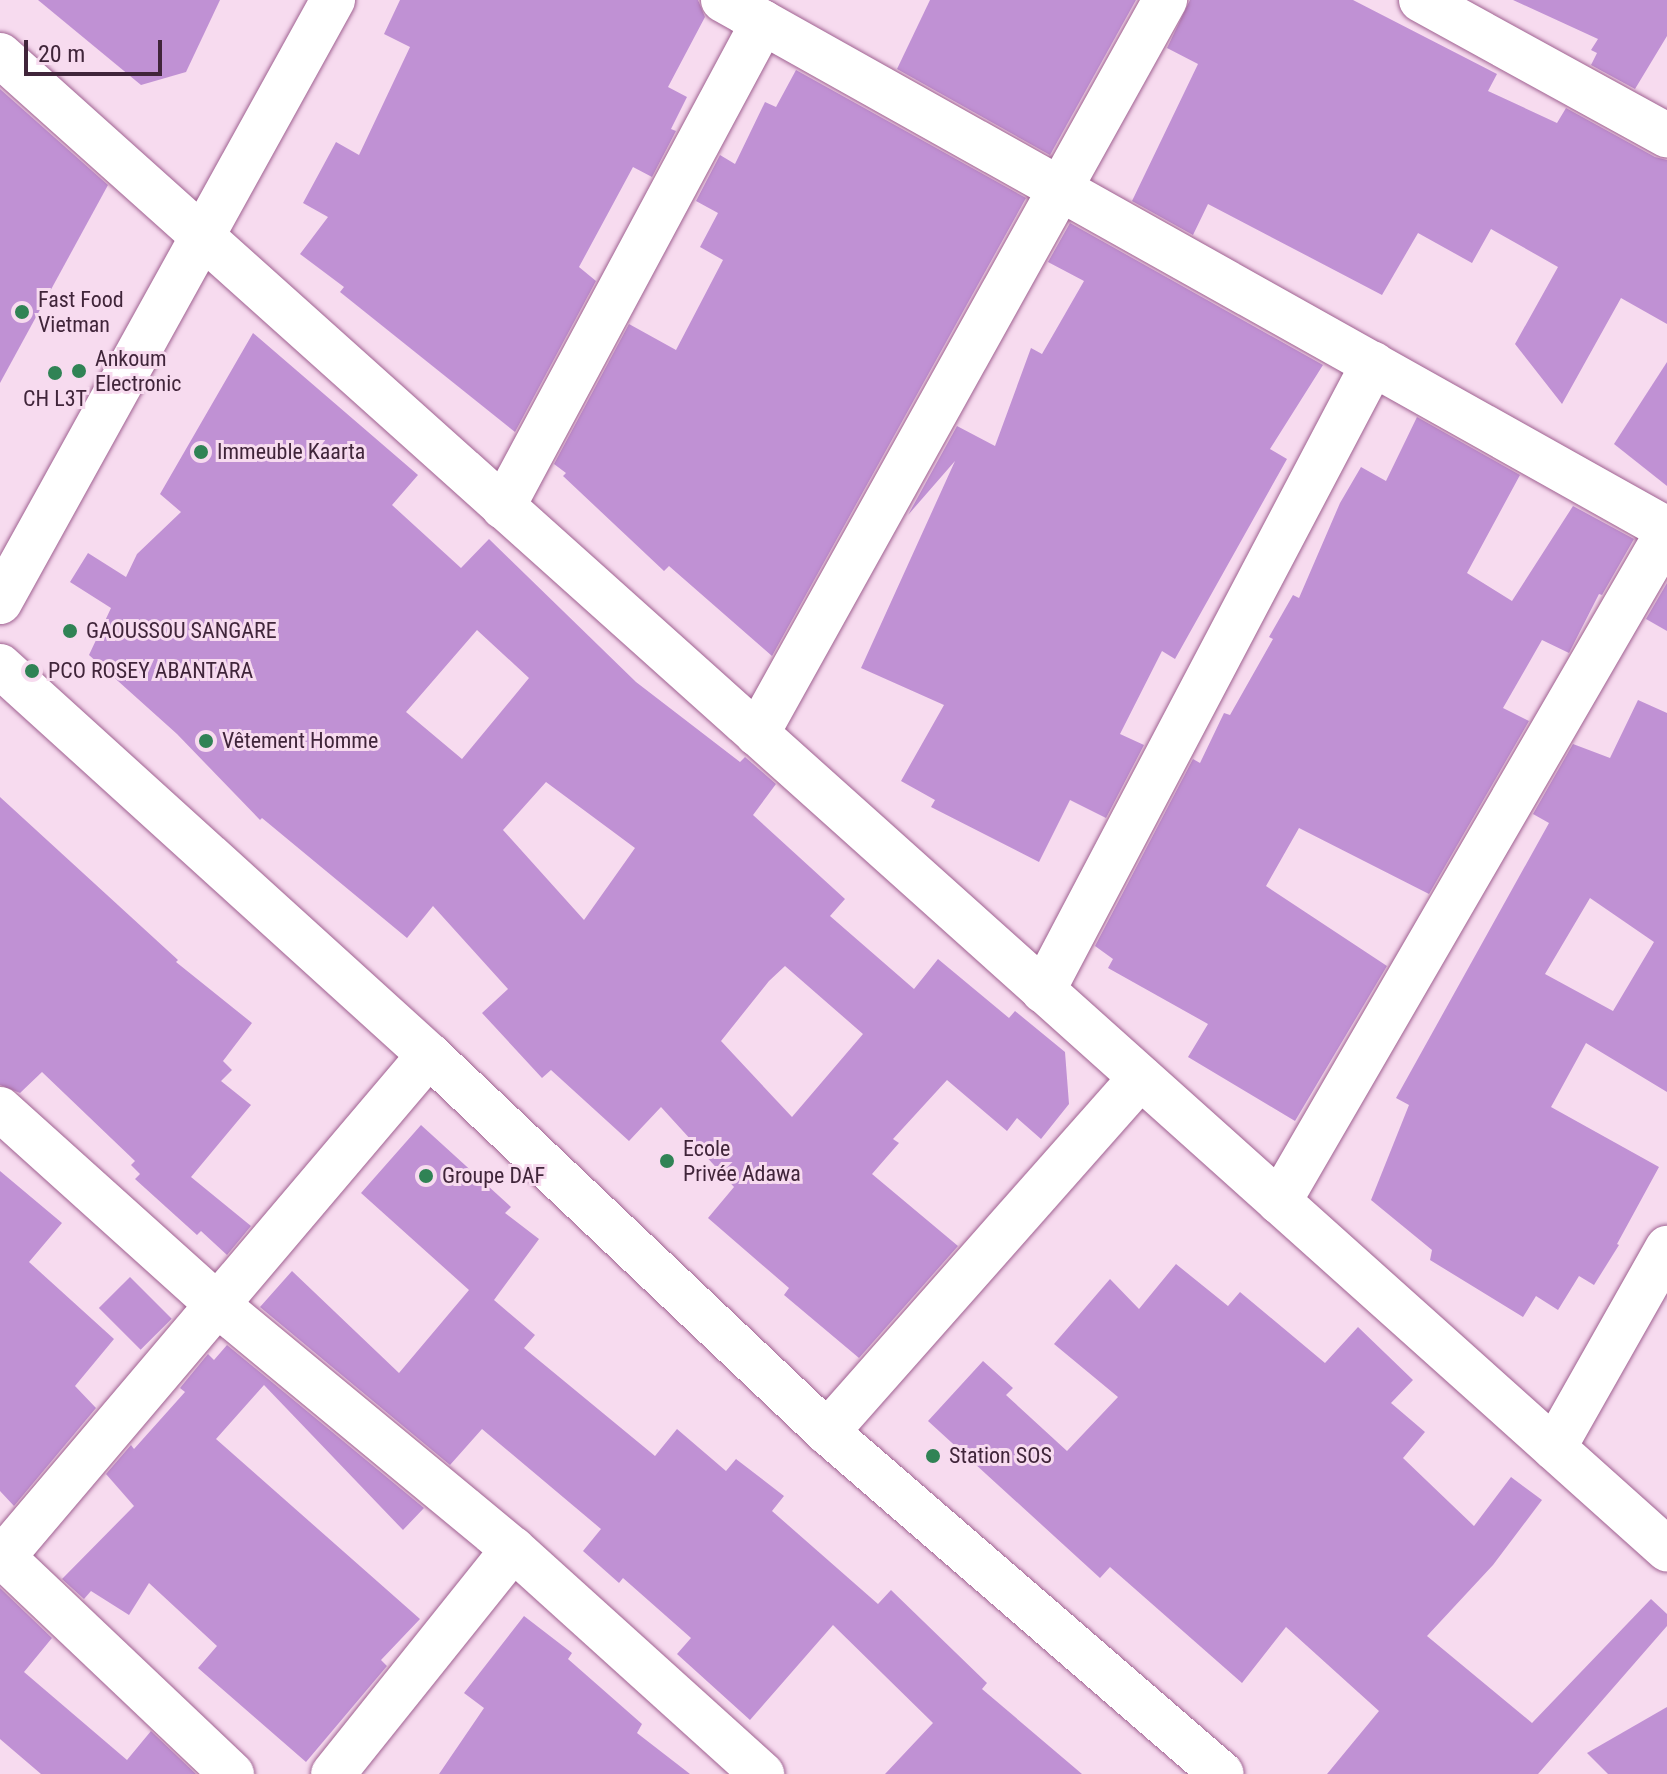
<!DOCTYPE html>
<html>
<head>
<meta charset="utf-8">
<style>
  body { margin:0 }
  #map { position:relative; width:1667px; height:1774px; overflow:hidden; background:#f7dbef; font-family:"Roboto Condensed",sans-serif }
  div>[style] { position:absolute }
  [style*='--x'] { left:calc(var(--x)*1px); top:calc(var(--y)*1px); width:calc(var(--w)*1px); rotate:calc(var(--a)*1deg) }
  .building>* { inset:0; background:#c091d4; transform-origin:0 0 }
  .roads { filter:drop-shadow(0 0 2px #9f6191) drop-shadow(0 0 2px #9f6191) }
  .street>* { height:44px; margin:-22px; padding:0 22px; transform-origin:22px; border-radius:22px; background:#fff }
  .secondary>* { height:44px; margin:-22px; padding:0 22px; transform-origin:22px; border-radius:22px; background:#fff }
  .dots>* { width:22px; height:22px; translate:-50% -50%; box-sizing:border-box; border:4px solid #f7dbef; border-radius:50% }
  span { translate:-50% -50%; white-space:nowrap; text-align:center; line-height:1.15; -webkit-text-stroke:6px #f7dbef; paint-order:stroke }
  .poi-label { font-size:22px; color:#40253a }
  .left { translate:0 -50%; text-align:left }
  .scale { position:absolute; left:24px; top:40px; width:138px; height:36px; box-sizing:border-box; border:4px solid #40253a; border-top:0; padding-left:10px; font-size:24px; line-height:28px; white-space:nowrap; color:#40253a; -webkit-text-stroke:6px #f7dbef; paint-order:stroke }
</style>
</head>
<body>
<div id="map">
  <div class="building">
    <div style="clip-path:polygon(38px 0,220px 0,186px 72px,141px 85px)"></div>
    <div style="clip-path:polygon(400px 0,698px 0,705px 17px,668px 87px,687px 97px,671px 129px,676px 131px,652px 177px,633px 167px,579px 267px,596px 281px,515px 432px,340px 292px,344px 287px,300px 254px,328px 217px,303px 203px,336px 142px,359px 155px,410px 47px,384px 34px)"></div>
    <div style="clip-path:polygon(930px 0,1136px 0,1050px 155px,897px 69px)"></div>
    <div style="clip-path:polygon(1190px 0,1353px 0,1497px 74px,1488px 91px,1557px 123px,1566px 108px,1655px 157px,1667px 160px,1667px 324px,1621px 298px,1562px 404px,1515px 344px,1558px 267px,1491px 229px,1472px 263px,1418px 233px,1382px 295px,1208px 204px,1193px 235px,1132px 201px,1198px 64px,1167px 48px)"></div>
    <div style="clip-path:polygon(1513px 0,1667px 0,1667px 36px,1635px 89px,1591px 65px,1597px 53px,1591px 50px,1598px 39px)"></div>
    <div style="clip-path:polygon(796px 70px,1026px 198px,772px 656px,669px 566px,664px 571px,563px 476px,566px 473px,554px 464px,629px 324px,676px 350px,723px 260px,700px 247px,718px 213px,696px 201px,720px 155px,735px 164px,765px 102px,776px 107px)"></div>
    <div style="clip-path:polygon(0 89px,108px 185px,0 383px)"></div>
    <div style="clip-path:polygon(1070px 223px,1323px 365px,1270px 449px,1287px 459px,1175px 659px,1162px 651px,1120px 734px,1144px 745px,1106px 818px,1070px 800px,1039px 862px,931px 807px,935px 800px,901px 781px,944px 705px,861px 668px,955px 461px,908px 515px,957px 426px,995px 446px,1031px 348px,1042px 354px,1084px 281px,1048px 262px)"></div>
    <div style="clip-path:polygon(evenodd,253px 333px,418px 475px,392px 505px,461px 568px,489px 539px,636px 682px,740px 762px,745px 757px,776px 784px,753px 815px,845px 899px,830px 916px,914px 989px,938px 959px,1009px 1018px,1015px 1011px,1065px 1052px,1069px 1104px,1041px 1139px,1017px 1118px,1007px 1131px,947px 1080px,893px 1139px,899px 1143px,872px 1174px,958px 1246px,859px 1358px,784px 1295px,789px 1288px,708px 1218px,734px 1187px,661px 1107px,629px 1141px,551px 1070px,542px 1078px,482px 1013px,508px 989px,433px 906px,407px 938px,262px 818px,260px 820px,177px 734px,89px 655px,111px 608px,70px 582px,88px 553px,126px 577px,137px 554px,181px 512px,160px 494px,253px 333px,477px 630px,529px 678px,462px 759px,406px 712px,477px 630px,253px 333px,546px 782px,635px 848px,584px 920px,503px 830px,546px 782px,253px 333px,785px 966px,863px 1034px,792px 1117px,721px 1041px,769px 981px,785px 966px)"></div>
    <div style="clip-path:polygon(1667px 362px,1667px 486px,1614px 444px)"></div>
    <div style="clip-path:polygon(1417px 417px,1520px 475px,1467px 573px,1512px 601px,1573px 506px,1634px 539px,1602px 595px,1599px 594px,1569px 653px,1542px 640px,1503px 708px,1529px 721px,1429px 894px,1299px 828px,1266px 886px,1387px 966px,1295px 1121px,1188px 1057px,1208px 1024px,1108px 968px,1113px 959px,1095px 946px,1193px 759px,1200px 763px,1224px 713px,1230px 715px,1273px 639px,1269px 637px,1293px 595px,1299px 598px,1340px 503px,1361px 467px,1386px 481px)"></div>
    <div style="clip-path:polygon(1667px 583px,1667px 631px,1646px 619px)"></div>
    <div style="clip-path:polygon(evenodd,1638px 700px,1667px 713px,1667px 1092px,1586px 1043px,1551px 1107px,1659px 1167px,1617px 1244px,1619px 1245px,1594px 1285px,1579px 1276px,1558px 1310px,1536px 1296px,1523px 1317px,1430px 1260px,1432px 1250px,1371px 1200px,1409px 1105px,1396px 1098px,1549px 823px,1533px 814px,1573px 744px,1610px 758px,1638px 700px,1590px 898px,1654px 942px,1613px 1011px,1545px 974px,1590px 898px)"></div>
    <div style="clip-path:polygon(0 797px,178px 960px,176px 962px,252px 1023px,223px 1061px,232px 1070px,221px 1081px,251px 1105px,191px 1177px,251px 1226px,227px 1255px,201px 1231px,197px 1235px,135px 1179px,140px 1174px,131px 1165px,135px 1161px,42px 1072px,20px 1093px,0 1085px)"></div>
    <div style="clip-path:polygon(421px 1125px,511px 1207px,505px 1213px,539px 1239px,494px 1300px,535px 1335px,524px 1348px,655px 1456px,677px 1429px,726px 1471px,736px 1459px,784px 1496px,772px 1511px,878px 1604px,891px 1590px,987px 1683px,982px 1689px,1082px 1774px,885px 1774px,933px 1723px,833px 1625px,750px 1720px,677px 1654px,691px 1638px,623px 1578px,619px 1583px,583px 1551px,601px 1529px,482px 1429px,450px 1465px,260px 1307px,292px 1271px,399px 1373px,469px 1290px,361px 1193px)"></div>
    <div style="clip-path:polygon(0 1171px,62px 1223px,29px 1262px,114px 1339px,75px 1386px,96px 1408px,14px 1506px,0 1491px)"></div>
    <div style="clip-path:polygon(1176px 1264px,1228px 1306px,1240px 1292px,1325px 1363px,1358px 1327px,1413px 1380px,1391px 1403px,1425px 1432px,1403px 1458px,1474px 1526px,1511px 1477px,1542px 1500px,1493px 1565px,1427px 1636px,1532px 1723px,1651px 1599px,1667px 1614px,1667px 1626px,1538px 1774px,1327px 1774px,1379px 1711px,1286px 1627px,1242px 1683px,1110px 1567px,1100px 1578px,928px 1421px,983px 1361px,1013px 1388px,1006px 1395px,1067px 1451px,1118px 1397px,1054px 1344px,1110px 1279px,1139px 1309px)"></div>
    <div style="left:130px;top:1277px;width:59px;height:44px;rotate:45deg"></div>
    <div style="clip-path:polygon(227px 1345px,424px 1508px,403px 1530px,264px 1385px,216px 1439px,420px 1619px,381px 1660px,387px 1666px,306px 1762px,198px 1668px,217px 1646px,149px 1583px,129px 1615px,91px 1591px,84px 1599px,62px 1579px,134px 1506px,106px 1474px,131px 1445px,134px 1449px,185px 1392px,180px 1388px,208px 1354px,214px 1360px)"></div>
    <div style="clip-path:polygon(0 1588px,52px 1638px,24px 1672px,127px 1760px,151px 1731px,196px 1774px,41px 1774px,0 1739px)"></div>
    <div style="clip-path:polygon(524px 1616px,572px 1653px,568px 1659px,642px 1724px,637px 1733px,690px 1774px,439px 1774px,484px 1708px,464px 1693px)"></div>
    <div style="clip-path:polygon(1667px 1707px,1667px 1774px,1608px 1774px,1587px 1753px)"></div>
  </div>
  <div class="roads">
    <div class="street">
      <div style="--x:723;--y:0;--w:1082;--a:29.27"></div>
      <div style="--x:1421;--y:0;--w:281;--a:28.8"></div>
      <div style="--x:0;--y:55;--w:2239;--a:41.87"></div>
      <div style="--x:503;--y:507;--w:550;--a:-61.81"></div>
      <div style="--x:757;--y:734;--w:840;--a:-60.93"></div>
      <div style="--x:1043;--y:991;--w:709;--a:-62.24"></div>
      <div style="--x:0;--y:1109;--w:295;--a:42"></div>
      <div style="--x:219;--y:1306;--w:381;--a:39.6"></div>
      <div style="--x:513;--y:1549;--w:336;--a:42.1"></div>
      <div style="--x:1279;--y:1202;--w:773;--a:-59.89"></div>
      <div style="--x:827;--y:1432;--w:473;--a:-48.5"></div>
      <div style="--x:1554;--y:1448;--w:230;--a:-60.5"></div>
      <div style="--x:0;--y:1554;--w:320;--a:43.5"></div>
      <div style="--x:3;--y:1557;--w:658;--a:-49.68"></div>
      <div style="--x:333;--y:1774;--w:288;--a:-51.3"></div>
    </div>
    <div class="secondary">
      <div style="--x:0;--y:602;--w:688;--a:-61.05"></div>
      <div style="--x:0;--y:666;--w:579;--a:42.2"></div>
      <div style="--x:429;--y:1055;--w:548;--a:43.45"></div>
      <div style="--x:827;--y:1432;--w:522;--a:40.89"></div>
    </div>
  </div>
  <div class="dots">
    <div style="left:22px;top:312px;background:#308355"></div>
    <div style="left:79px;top:371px;background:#308355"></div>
    <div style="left:55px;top:373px;background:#308355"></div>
    <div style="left:201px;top:452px;background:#308355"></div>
    <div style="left:70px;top:631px;background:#308355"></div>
    <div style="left:32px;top:671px;background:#308355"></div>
    <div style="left:206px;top:741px;background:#308355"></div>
    <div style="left:667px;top:1161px;background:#308355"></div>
    <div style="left:426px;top:1176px;background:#308355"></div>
    <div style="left:933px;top:1456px;background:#308355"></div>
  </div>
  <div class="poi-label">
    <span class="left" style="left:38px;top:312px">Fast Food<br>Vietman</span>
    <span class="left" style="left:95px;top:371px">Ankoum<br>Electronic</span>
    <span style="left:55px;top:399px">CH L3T</span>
    <span class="left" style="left:217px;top:452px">Immeuble Kaarta</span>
    <span class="left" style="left:86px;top:631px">GAOUSSOU SANGARE</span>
    <span class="left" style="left:48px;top:671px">PCO ROSEY ABANTARA</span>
    <span class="left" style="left:222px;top:741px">Vêtement Homme</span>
    <span class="left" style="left:683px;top:1161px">Ecole<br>Privée Adawa</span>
    <span class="left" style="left:442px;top:1176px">Groupe DAF</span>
    <span class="left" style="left:949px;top:1456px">Station SOS</span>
  </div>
  <div class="scale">20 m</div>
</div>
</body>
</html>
